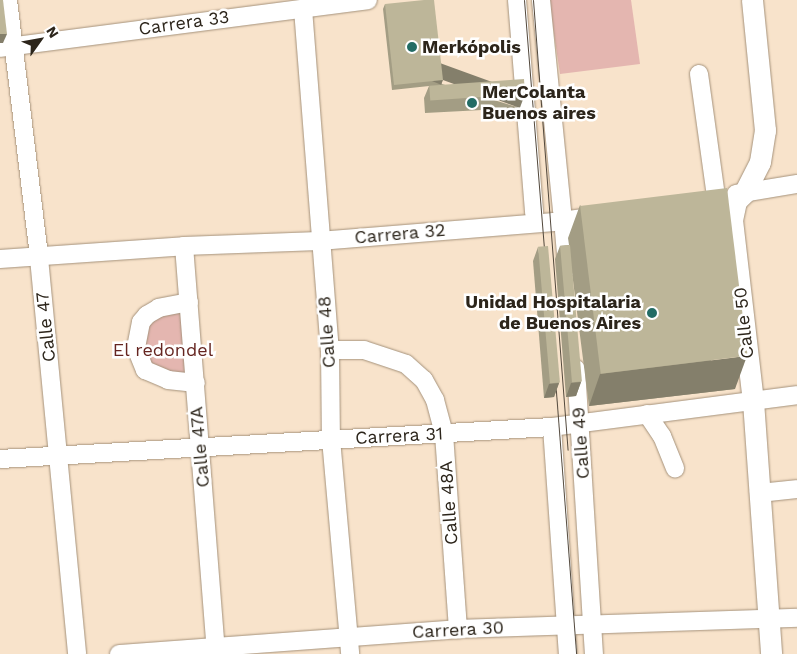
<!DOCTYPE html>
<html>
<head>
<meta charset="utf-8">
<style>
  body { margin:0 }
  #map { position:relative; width:797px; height:654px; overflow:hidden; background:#f8e3cb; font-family:"Work Sans",sans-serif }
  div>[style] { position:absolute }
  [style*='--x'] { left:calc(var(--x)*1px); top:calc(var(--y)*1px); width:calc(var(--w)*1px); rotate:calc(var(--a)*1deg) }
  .green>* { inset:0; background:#e4b6b0 }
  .roads { filter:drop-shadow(0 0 1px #a5927b) drop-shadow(0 0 1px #a5927b) }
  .minor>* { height:18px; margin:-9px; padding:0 9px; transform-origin:9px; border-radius:9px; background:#fff }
  .major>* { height:21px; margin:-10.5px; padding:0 10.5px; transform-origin:10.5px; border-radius:10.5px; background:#fff }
  .tram>* { height:1px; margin:-0.5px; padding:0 0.5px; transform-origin:0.5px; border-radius:0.5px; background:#52483c }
  .wall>* { inset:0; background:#a39d84 }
  .shaded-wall>* { inset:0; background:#847f6b; transform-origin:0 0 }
  .building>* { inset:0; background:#bdb699; transform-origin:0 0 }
  .dots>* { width:14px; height:14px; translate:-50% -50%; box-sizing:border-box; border:2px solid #fff; border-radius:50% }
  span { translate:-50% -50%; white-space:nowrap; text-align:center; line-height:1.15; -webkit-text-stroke:5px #fff; paint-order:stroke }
  .street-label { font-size:18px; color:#2c251b }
  .poi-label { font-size:18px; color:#2c251b; font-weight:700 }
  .left { translate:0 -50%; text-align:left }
  .right { translate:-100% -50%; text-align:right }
  .park-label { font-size:18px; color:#652520 }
  .north { position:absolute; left:15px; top:15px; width:50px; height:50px; -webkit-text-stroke:4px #fff; paint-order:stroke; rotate:58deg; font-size:14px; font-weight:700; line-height:20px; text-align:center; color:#2c251b }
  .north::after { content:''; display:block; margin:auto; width:18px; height:22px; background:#2c251b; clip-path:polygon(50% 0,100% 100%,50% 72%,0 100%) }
</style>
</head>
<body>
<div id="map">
  <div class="green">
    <div style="clip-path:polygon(549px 0,631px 0,640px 64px,560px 74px)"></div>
    <div style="clip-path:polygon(181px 309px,187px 379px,148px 366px,143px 336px,156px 316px)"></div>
  </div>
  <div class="roads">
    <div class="minor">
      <div style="--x:8;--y:0;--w:260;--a:83.1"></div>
      <div style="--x:39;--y:258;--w:398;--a:84.5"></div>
      <div style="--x:517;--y:0;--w:214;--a:85.4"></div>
      <div style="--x:541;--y:0;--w:212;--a:84.3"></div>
      <div style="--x:303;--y:9;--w:342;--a:85.5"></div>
      <div style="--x:330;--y:350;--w:89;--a:89.4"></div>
      <div style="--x:331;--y:439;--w:216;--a:84.9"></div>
      <div style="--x:0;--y:48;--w:371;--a:-7.4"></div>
      <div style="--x:699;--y:74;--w:124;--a:82.1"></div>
      <div style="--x:736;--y:194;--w:62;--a:-9.3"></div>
      <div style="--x:564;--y:231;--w:37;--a:85"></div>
      <div style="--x:184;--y:246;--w:404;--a:85.5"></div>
      <div style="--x:0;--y:259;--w:184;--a:-4"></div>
      <div style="--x:184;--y:246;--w:135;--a:-2.1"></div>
      <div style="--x:319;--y:241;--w:236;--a:-4.6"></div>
      <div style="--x:554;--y:222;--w:43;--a:-7.9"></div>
      <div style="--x:189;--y:302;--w:31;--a:169"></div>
      <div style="--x:159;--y:308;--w:14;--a:150"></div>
      <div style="--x:147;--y:315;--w:9;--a:131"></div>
      <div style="--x:141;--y:322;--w:26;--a:101"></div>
      <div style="--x:136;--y:348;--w:24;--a:68"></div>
      <div style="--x:145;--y:370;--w:25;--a:23"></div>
      <div style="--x:168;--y:380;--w:28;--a:6"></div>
      <div style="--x:330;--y:350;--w:34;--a:0"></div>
      <div style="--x:364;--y:350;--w:44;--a:18.4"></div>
      <div style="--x:406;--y:364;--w:24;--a:42"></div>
      <div style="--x:424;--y:380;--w:23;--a:61"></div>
      <div style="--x:435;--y:400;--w:35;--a:75"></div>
      <div style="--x:444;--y:434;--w:196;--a:85.9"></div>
      <div style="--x:576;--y:369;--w:286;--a:86.4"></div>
      <div style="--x:647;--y:414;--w:27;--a:56"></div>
      <div style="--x:662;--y:436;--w:35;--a:68"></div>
      <div style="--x:552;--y:427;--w:228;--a:86"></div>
      <div style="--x:0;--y:459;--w:553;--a:-3.32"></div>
      <div style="--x:552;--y:427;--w:247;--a:-7.4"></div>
      <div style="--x:759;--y:493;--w:38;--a:-6"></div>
      <div style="--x:119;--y:654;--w:340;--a:-4.2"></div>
      <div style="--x:458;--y:629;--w:339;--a:-1.9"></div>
    </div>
    <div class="major">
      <div style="--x:752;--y:0;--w:131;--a:84.3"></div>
      <div style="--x:765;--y:130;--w:32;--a:99"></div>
      <div style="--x:760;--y:162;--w:34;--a:117"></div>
      <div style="--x:745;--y:192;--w:13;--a:135"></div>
      <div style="--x:736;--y:201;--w:19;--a:102"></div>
      <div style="--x:732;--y:220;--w:182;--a:83.4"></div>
      <div style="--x:753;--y:401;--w:254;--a:85.9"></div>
    </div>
  </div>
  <div class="tram">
    <div style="--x:524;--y:0;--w:260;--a:85.4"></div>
    <div style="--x:533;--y:0;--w:451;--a:85.6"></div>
    <div style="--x:555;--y:379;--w:276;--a:85.6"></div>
  </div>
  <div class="wall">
    <div style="clip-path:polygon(385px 4px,442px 84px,520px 108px,425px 113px,424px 98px,429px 86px,392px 90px,383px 9px)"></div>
    <div style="clip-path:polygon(580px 205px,735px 389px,589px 406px,571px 265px,581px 382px,576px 396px,566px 397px,555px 259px,560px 246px,569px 245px,568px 238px)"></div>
    <div style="clip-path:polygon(538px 247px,559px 383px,554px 397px,544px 398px,533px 261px)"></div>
  </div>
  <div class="shaded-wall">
    <div style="clip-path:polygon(0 34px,7px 34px,3px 43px,0 43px)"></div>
    <div style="left:443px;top:80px;width:5px;height:49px;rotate:112deg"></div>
    <div style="left:525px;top:94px;width:15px;height:95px;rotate:110deg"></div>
    <div style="clip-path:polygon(747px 356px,735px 389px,589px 406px,600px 374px)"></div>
    <div style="clip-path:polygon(581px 382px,576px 396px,566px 397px,571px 383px)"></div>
    <div style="clip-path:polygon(559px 383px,554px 397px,544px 398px,549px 384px)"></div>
  </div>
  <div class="building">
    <div style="clip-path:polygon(0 0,3px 0,7px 34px,0 34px)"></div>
    <div style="clip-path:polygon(424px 0,434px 0,443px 80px,394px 85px,385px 4px)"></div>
    <div style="left:524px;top:79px;width:15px;height:95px;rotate:86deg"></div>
    <div style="left:727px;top:188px;width:169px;height:148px;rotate:83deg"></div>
    <div style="left:570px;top:245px;width:137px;height:10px;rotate:85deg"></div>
    <div style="left:548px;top:246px;width:137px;height:10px;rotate:85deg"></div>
  </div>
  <div class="dots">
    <div style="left:412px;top:47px;background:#236c65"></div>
    <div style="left:472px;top:103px;background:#236c65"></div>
    <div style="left:652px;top:313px;background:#236c65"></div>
  </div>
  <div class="street-label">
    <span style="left:184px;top:23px;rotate:-8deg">Carrera 33</span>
    <span style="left:400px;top:234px;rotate:-5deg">Carrera 32</span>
    <span style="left:744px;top:323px;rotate:-96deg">Calle 50</span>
    <span style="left:46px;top:327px;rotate:-96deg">Calle 47</span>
    <span style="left:327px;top:332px;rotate:-94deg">Calle 48</span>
    <span style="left:399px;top:436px;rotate:-3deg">Carrera 31</span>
    <span style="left:581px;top:443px;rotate:-94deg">Calle 49</span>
    <span style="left:200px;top:447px;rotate:-95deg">Calle 47A</span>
    <span style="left:449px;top:503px;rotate:-94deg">Calle 48A</span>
    <span style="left:458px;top:630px;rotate:-3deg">Carrera 30</span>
  </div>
  <div class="poi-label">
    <span class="left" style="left:422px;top:47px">Merkópolis</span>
    <span class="left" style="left:482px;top:103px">MerColanta<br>Buenos aires</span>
    <span class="right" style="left:641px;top:313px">Unidad Hospitalaria<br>de Buenos Aires</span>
  </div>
  <div class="park-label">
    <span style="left:163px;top:350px">El redondel</span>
  </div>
  <div class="north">N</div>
</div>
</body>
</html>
